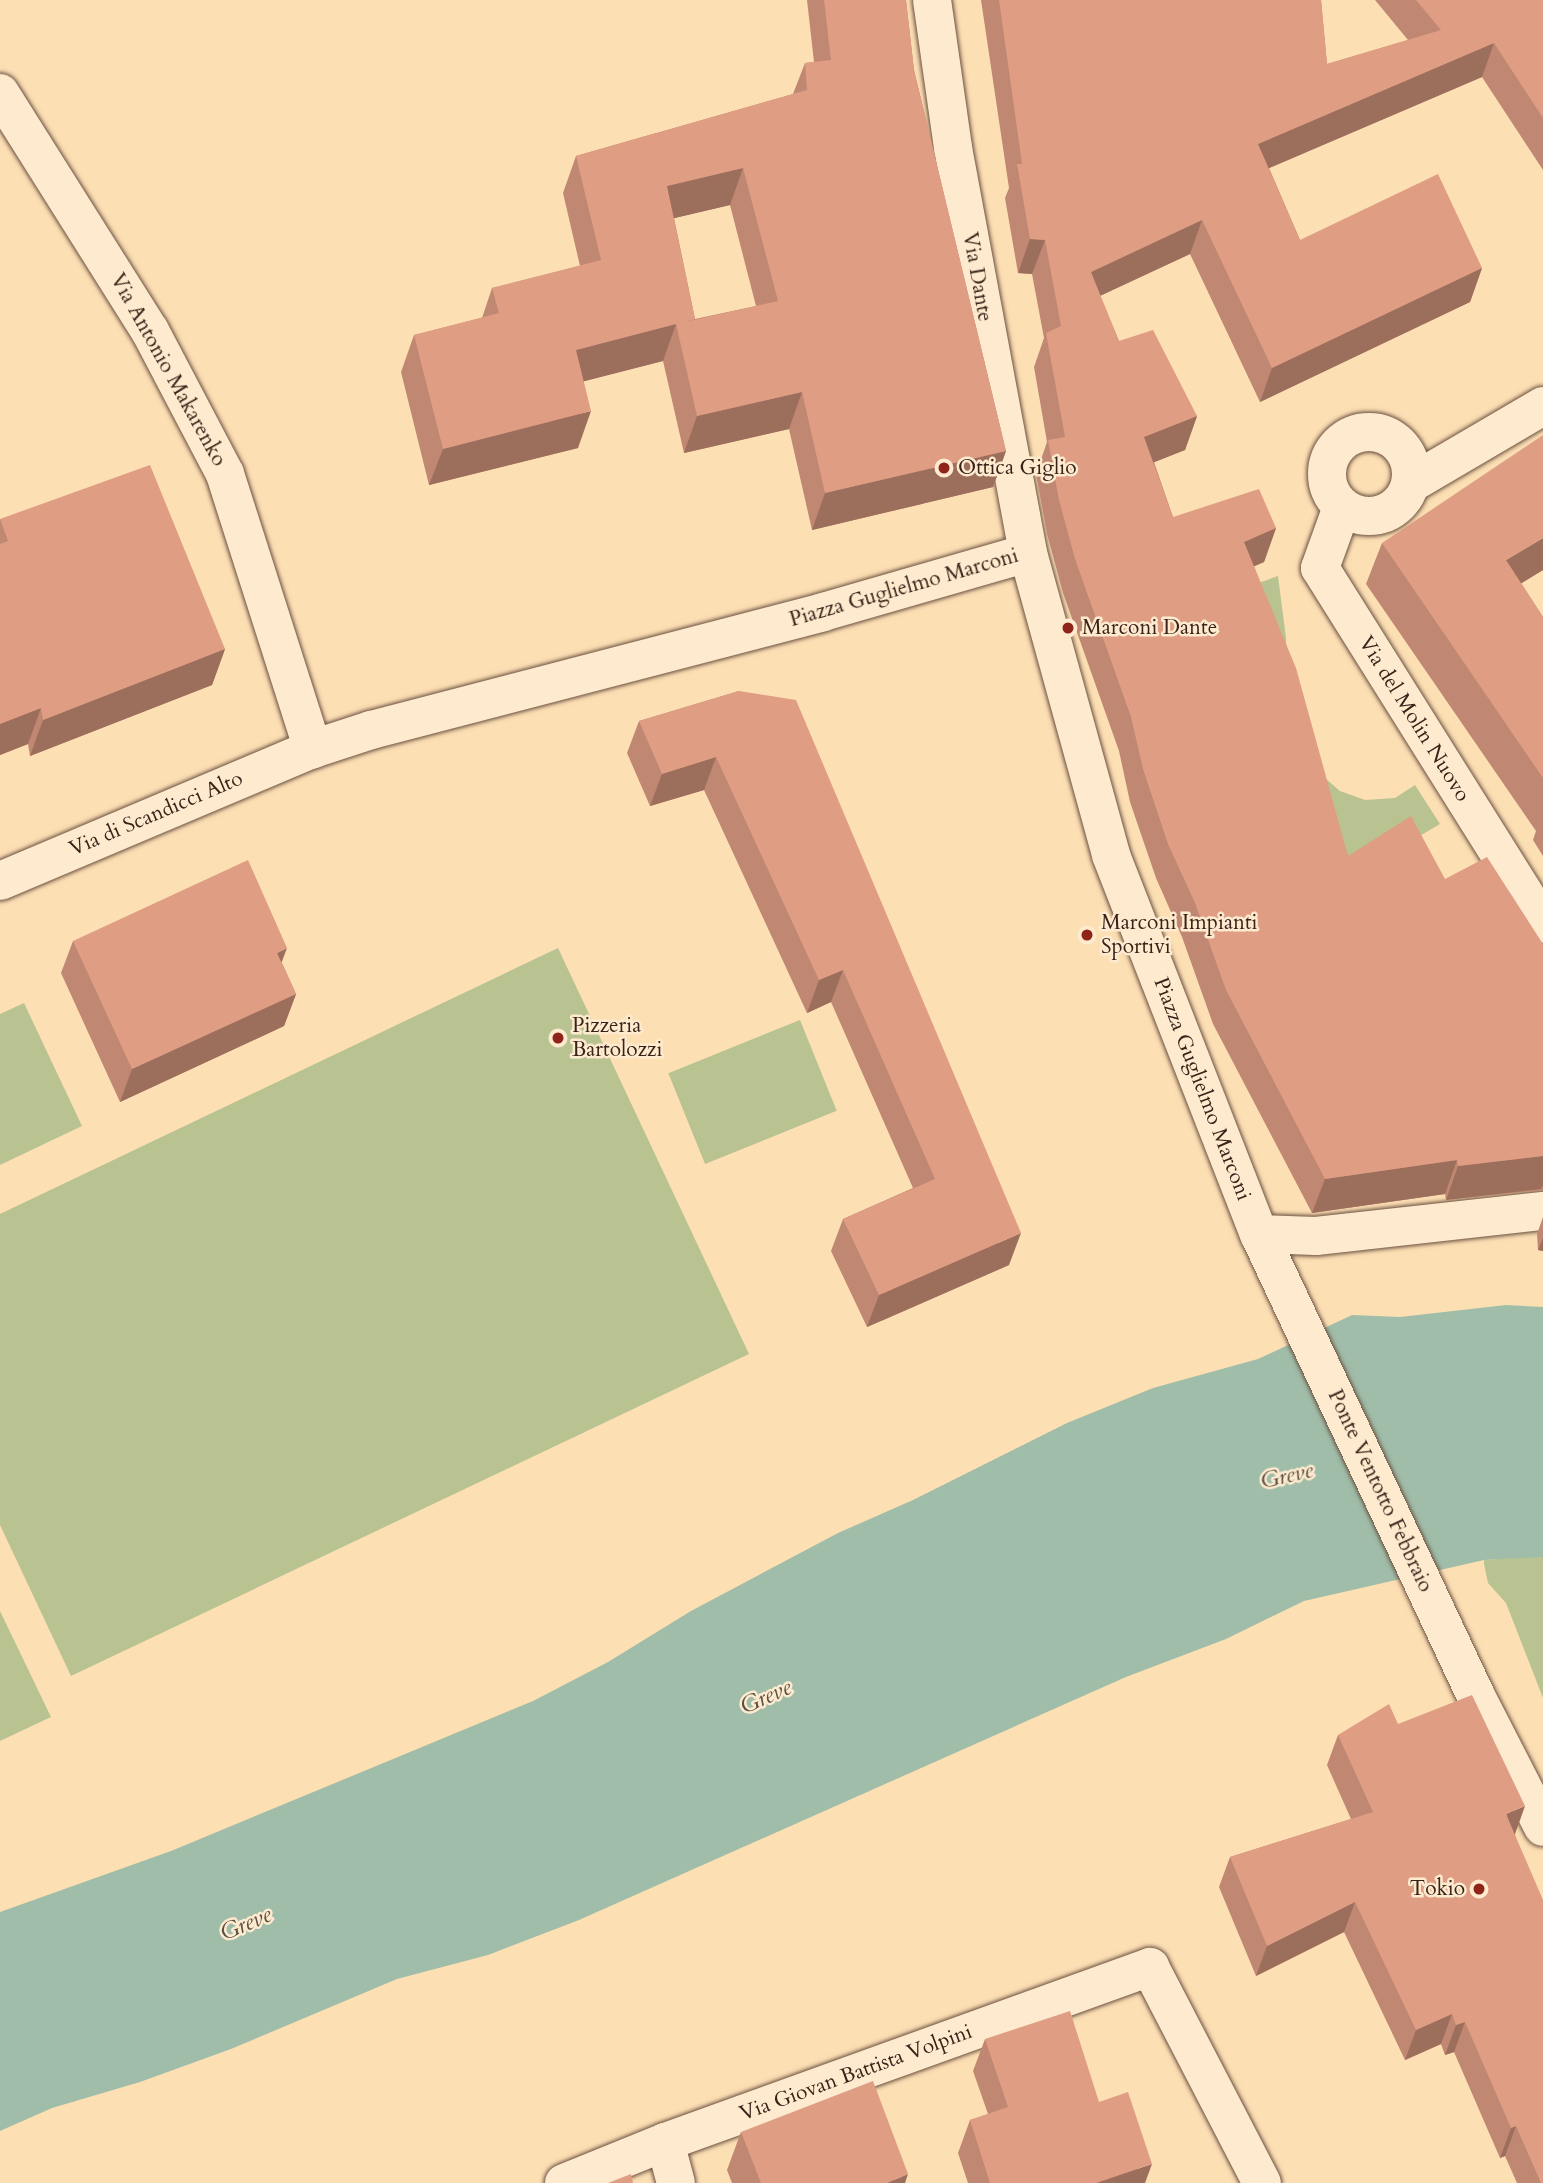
<!DOCTYPE html>
<html>
<head>
<meta charset="utf-8">
<style>
  body { margin:0 }
  #map { position:relative; width:1543px; height:2183px; overflow:hidden; background:#fddfb4; font-family:Cardo,serif }
  div>[style] { position:absolute }
  [style*='--x'] { left:calc(var(--x)*1px); top:calc(var(--y)*1px); width:calc(var(--w)*1px); rotate:calc(var(--a)*1deg) }
  .green>* { inset:0; background:#b9c391; transform-origin:0 0 }
  .water>* { inset:0; background:#a0bda9 }
  .roads { filter:drop-shadow(0 0 2px #6a5140) drop-shadow(0 0 2px #6a5140) }
  .street>* { height:38px; margin:-19px; padding:0 19px; transform-origin:19px; border-radius:19px; background:#feeace }
  .street>.ring { margin:-19px; padding:0; box-sizing:content-box; background:none; border:38px solid #feeace; border-radius:50% }
  .secondary>* { height:38px; margin:-19px; padding:0 19px; transform-origin:19px; border-radius:19px; background:#feeace }
  .wall>* { inset:0; background:#c08772 }
  .shaded-wall>* { inset:0; background:#9c6e5c }
  .building>* { inset:0; background:#df9d84 }
  .dots>* { width:19px; height:19px; translate:-50% -50%; box-sizing:border-box; border:4px solid #feeace; border-radius:50% }
  span { translate:-50% -50%; white-space:nowrap; text-align:center; line-height:1.15; -webkit-text-stroke:5px #feeace; paint-order:stroke }
  .street-label { font-size:21px; color:#392219 }
  .poi-label { font-size:21px; color:#392219 }
  .left { translate:0 -50%; text-align:left }
  .right { translate:-100% -50%; text-align:right }
  .water-label { font-size:23px; color:#585044; font-style:italic }
</style>
</head>
<body>
<div id="map">
  <div class="green">
    <div style="clip-path:polygon(1278px 576px,1286px 638px,1286px 698px,1318px 772px,1340px 791px,1365px 800px,1395px 798px,1415px 785px,1440px 824px,1345px 880px,1239px 590px)"></div>
    <div style="clip-path:polygon(558px 948px,749px 1354px,71px 1676px,0 1525px,0 1214px)"></div>
    <div style="clip-path:polygon(24px 1003px,82px 1126px,0 1165px,0 1014px)"></div>
    <div style="left:800px;top:1020px;width:98px;height:142px;rotate:68deg"></div>
    <div style="clip-path:polygon(1543px 1556px,1543px 1698px,1506px 1603px,1488px 1583px,1484px 1564px,1484px 1560px)"></div>
    <div style="clip-path:polygon(0 1611px,51px 1717px,0 1741px)"></div>
  </div>
  <div class="water">
    <div style="clip-path:polygon(1506px 1305px,1543px 1307px,1543px 1557px,1484px 1560px,1304px 1601px,1226px 1639px,1126px 1677px,579px 1920px,488px 1955px,397px 1979px,231px 2049px,140px 2082px,52px 2108px,0 2131px,0 1912px,171px 1851px,533px 1701px,608px 1662px,691px 1611px,838px 1533px,913px 1500px,1067px 1423px,1153px 1388px,1258px 1359px,1352px 1315px,1400px 1317px)"></div>
  </div>
  <div class="roads">
    <div class="street">
      <div class="ring" style="left:1327px;top:432px;width:46px;height:46px"></div>
      <div style="--x:1410;--y:484;--w:154;--a:-30.4"></div>
      <div style="--x:1342;--y:507;--w:65;--a:109.8"></div>
      <div style="--x:1320;--y:568;--w:420;--a:57.9"></div>
      <div style="--x:0;--y:881;--w:340;--a:-22.9"></div>
      <div style="--x:1259;--y:1234;--w:57;--a:2"></div>
      <div style="--x:1316;--y:1236;--w:228;--a:-6.3"></div>
      <div style="--x:665;--y:2142;--w:42;--a:75"></div>
      <div style="--x:564;--y:2183;--w:109;--a:-22.1"></div>
      <div style="--x:665;--y:2142;--w:516;--a:-19.84"></div>
      <div style="--x:1150;--y:1967;--w:243;--a:62.6"></div>
    </div>
    <div class="secondary">
      <div style="--x:932;--y:0;--w:149;--a:81.9"></div>
      <div style="--x:953;--y:148;--w:412;--a:79.5"></div>
      <div style="--x:1028;--y:553;--w:313;--a:74.6"></div>
      <div style="--x:1111;--y:855;--w:407;--a:68.7"></div>
      <div style="--x:1259;--y:1234;--w:510;--a:64.84"></div>
      <div style="--x:1476;--y:1696;--w:147;--a:62.9"></div>
      <div style="--x:0;--y:93;--w:281;--a:57.8"></div>
      <div style="--x:150;--y:331;--w:161;--a:62.3"></div>
      <div style="--x:225;--y:474;--w:289;--a:72.3"></div>
      <div style="--x:313;--y:749;--w:61;--a:-18.1"></div>
      <div style="--x:371;--y:730;--w:467;--a:-14.6"></div>
      <div style="--x:823;--y:612;--w:213;--a:-16.1"></div>
    </div>
  </div>
  <div class="wall">
    <div style="clip-path:polygon(evenodd,807px 0,906px 0,914px 70px,1006px 451px,993px 487px,812px 530px,789px 429px,684px 453px,663px 361px,584px 381px,578px 448px,429px 485px,401px 372px,414px 335px,482px 318px,492px 288px,580px 266px,563px 193px,576px 156px,793px 94px,805px 63px,814px 62px,807px 0,730px 205px,756px 306px,695px 319px,674px 218px,730px 205px)"></div>
    <div style="clip-path:polygon(981px 0,1321px 0,1327px 64px,1408px 40px,1375px 0,1543px 0,1543px 170px,1482px 77px,1269px 168px,1300px 240px,1482px 268px,1470px 302px,1260px 402px,1190px 254px,1100px 296px,1119px 341px,1197px 416px,1185px 450px,1154px 462px,1173px 517px,1276px 528px,1264px 562px,1254px 566px,1348px 856px,1445px 879px,1543px 944px,1543px 1190px,1446px 1200px,1445px 1194px,1312px 1213px,1213px 1024px,1182px 937px,1156px 878px,1130px 802px,1119px 751px,1063px 593px,1047px 534px,1036px 474px,1047px 442px,1034px 367px,1044px 338px,1032px 274px,1018px 273px,1005px 198px,1009px 188px)"></div>
    <div style="clip-path:polygon(0 519px,225px 649px,212px 685px,30px 756px,28px 744px,0 755px)"></div>
    <div style="clip-path:polygon(1382px 543px,1543px 570px,1521px 583px,1543px 617px,1543px 856px,1533px 840px,1536px 831px,1366px 584px)"></div>
    <div style="clip-path:polygon(739px 691px,1009px 1265px,867px 1327px,831px 1251px,843px 1219px,913px 1188px,831px 1002px,807px 1013px,704px 790px,650px 806px,627px 753px,639px 721px)"></div>
    <div style="clip-path:polygon(73px 941px,282px 963px,296px 994px,284px 1026px,120px 1102px,61px 973px)"></div>
    <div style="clip-path:polygon(1543px 1217px,1543px 1251px,1538px 1250px,1537px 1234px)"></div>
    <div style="clip-path:polygon(1398px 1724px,1515px 1834px,1543px 2183px,1517px 2183px,1505px 2156px,1500px 2158px,1454px 2052px,1445px 2055px,1441px 2044px,1405px 2060px,1344px 1932px,1256px 1976px,1219px 1887px,1230px 1857px,1351px 1819px,1327px 1765px,1338px 1735px)"></div>
    <div style="clip-path:polygon(985px 2039px,1099px 2102px,1145px 2183px,968px 2183px,958px 2153px,970px 2120px,988px 2114px,973px 2071px)"></div>
    <div style="clip-path:polygon(741px 2132px,905px 2183px,732px 2183px,727px 2170px)"></div>
  </div>
  <div class="shaded-wall">
    <div style="clip-path:polygon(1494px 43px,1482px 77px,1246px 178px,1258px 144px)"></div>
    <div style="clip-path:polygon(743px 168px,730px 205px,654px 223px,667px 186px)"></div>
    <div style="clip-path:polygon(1202px 220px,1190px 254px,1078px 306px,1091px 272px)"></div>
    <div style="clip-path:polygon(1030px 239px,1045px 240px,1032px 274px,1018px 273px)"></div>
    <div style="clip-path:polygon(1482px 268px,1470px 302px,1260px 402px,1272px 368px)"></div>
    <div style="clip-path:polygon(676px 324px,663px 361px,562px 387px,576px 350px)"></div>
    <div style="clip-path:polygon(802px 392px,789px 429px,684px 453px,697px 416px)"></div>
    <div style="clip-path:polygon(591px 411px,578px 448px,429px 485px,443px 449px)"></div>
    <div style="clip-path:polygon(1197px 416px,1185px 450px,1132px 471px,1144px 437px)"></div>
    <div style="clip-path:polygon(1006px 451px,993px 487px,812px 530px,825px 493px)"></div>
    <div style="clip-path:polygon(1276px 528px,1264px 562px,1232px 576px,1244px 542px)"></div>
    <div style="clip-path:polygon(1543px 538px,1543px 570px,1491px 602px,1506px 560px)"></div>
    <div style="clip-path:polygon(225px 649px,212px 685px,30px 756px,43px 720px)"></div>
    <div style="clip-path:polygon(41px 708px,28px 744px,0 755px,0 724px)"></div>
    <div style="clip-path:polygon(716px 757px,704px 790px,650px 806px,662px 774px)"></div>
    <div style="clip-path:polygon(287px 948px,275px 980px,277px 953px)"></div>
    <div style="clip-path:polygon(843px 970px,831px 1002px,807px 1013px,819px 980px)"></div>
    <div style="clip-path:polygon(296px 994px,284px 1026px,120px 1102px,132px 1069px)"></div>
    <div style="clip-path:polygon(1543px 1156px,1543px 1185px,1541px 1189px,1446px 1200px,1458px 1166px)"></div>
    <div style="clip-path:polygon(1457px 1160px,1445px 1194px,1312px 1213px,1325px 1179px)"></div>
    <div style="clip-path:polygon(1021px 1233px,1009px 1265px,867px 1327px,879px 1295px)"></div>
    <div style="clip-path:polygon(1543px 1238px,1543px 1251px,1538px 1250px)"></div>
    <div style="clip-path:polygon(1525px 1806px,1514px 1837px,1506px 1814px)"></div>
    <div style="clip-path:polygon(1355px 1902px,1344px 1932px,1256px 1976px,1267px 1946px)"></div>
    <div style="clip-path:polygon(1452px 2014px,1441px 2044px,1405px 2060px,1416px 2030px)"></div>
    <div style="clip-path:polygon(1465px 2022px,1454px 2052px,1445px 2055px,1456px 2025px)"></div>
    <div style="clip-path:polygon(1516px 2126px,1505px 2156px,1500px 2158px,1511px 2128px)"></div>
    <div style="clip-path:polygon(1152px 2164px,1145px 2183px,1096px 2183px)"></div>
    <div style="clip-path:polygon(908px 2174px,905px 2183px,887px 2183px)"></div>
  </div>
  <div class="building">
    <div style="clip-path:polygon(evenodd,824px 0,906px 0,914px 70px,1006px 451px,825px 493px,802px 392px,697px 416px,676px 324px,576px 350px,591px 411px,443px 449px,414px 335px,499px 313px,492px 288px,601px 260px,576px 156px,807px 90px,805px 63px,831px 60px,824px 0,743px 168px,778px 301px,685px 322px,695px 319px,667px 186px,743px 168px)"></div>
    <div style="clip-path:polygon(999px 0,1321px 0,1327px 64px,1441px 30px,1416px 0,1543px 0,1543px 118px,1494px 43px,1258px 144px,1300px 240px,1438px 174px,1482px 268px,1272px 368px,1202px 220px,1091px 272px,1119px 341px,1153px 330px,1197px 416px,1144px 437px,1173px 517px,1259px 489px,1276px 528px,1244px 542px,1296px 668px,1348px 856px,1411px 816px,1445px 879px,1487px 857px,1543px 944px,1543px 1156px,1458px 1166px,1457px 1160px,1325px 1179px,1226px 990px,1195px 903px,1168px 844px,1143px 769px,1131px 717px,1075px 559px,1059px 500px,1048px 440px,1065px 437px,1046px 333px,1061px 326px,1045px 240px,1030px 239px,1017px 164px,1022px 164px)"></div>
    <div style="clip-path:polygon(1543px 435px,1543px 538px,1506px 560px,1543px 617px,1543px 778px,1382px 543px)"></div>
    <div style="clip-path:polygon(150px 465px,225px 649px,43px 720px,41px 708px,0 724px,0 544px,8px 541px,0 519px)"></div>
    <div style="clip-path:polygon(739px 691px,796px 700px,1021px 1233px,879px 1295px,843px 1219px,935px 1179px,843px 970px,819px 980px,716px 757px,662px 774px,639px 721px)"></div>
    <div style="clip-path:polygon(248px 860px,287px 948px,277px 953px,296px 994px,132px 1069px,73px 941px)"></div>
    <div style="clip-path:polygon(1472px 1695px,1525px 1806px,1506px 1814px,1543px 1900px,1543px 2183px,1541px 2183px,1516px 2126px,1511px 2128px,1465px 2022px,1456px 2025px,1452px 2014px,1416px 2030px,1355px 1902px,1267px 1946px,1230px 1857px,1373px 1812px,1338px 1735px,1389px 1704px,1398px 1724px)"></div>
    <div style="clip-path:polygon(1070px 2011px,1099px 2102px,1128px 2092px,1152px 2164px,1096px 2183px,990px 2183px,970px 2120px,1008px 2107px,985px 2039px)"></div>
    <div style="clip-path:polygon(873px 2081px,908px 2174px,887px 2183px,761px 2183px,741px 2132px)"></div>
    <div style="clip-path:polygon(631px 2174px,633px 2183px,608px 2183px)"></div>
  </div>
  <div class="dots">
    <div style="left:944px;top:468px;background:#8f2418"></div>
    <div style="left:1068px;top:628px;background:#8f2418"></div>
    <div style="left:1087px;top:935px;background:#8f2418"></div>
    <div style="left:558px;top:1038px;background:#8f2418"></div>
    <div style="left:1479px;top:1889px;background:#8f2418"></div>
  </div>
  <div class="street-label">
    <span style="left:977px;top:277px;rotate:80deg">Via Dante</span>
    <span style="left:168px;top:370px;rotate:61deg">Via Antonio Makarenko</span>
    <span style="left:904px;top:588px;rotate:-16deg">Piazza Guglielmo Marconi</span>
    <span style="left:1414px;top:719px;rotate:58deg">Via del Molin Nuovo</span>
    <span style="left:156px;top:814px;rotate:-23deg">Via di Scandicci Alto</span>
    <span style="left:1202px;top:1089px;rotate:69deg">Piazza Guglielmo Marconi</span>
    <span style="left:1380px;top:1491px;rotate:65deg">Ponte Ventotto Febbraio</span>
    <span style="left:856px;top:2073px;rotate:-20deg">Via Giovan Battista Volpini</span>
  </div>
  <div class="poi-label">
    <span class="left" style="left:958px;top:468px">Ottica Giglio</span>
    <span class="left" style="left:1082px;top:628px">Marconi Dante</span>
    <span class="left" style="left:1101px;top:935px">Marconi Impianti<br>Sportivi</span>
    <span class="left" style="left:572px;top:1038px">Pizzeria<br>Bartolozzi</span>
    <span class="right" style="left:1465px;top:1889px">Tokio</span>
  </div>
  <div class="water-label">
    <span style="left:1287px;top:1476px;rotate:-13deg">Greve</span>
    <span style="left:766px;top:1697px;rotate:-24deg">Greve</span>
    <span style="left:246px;top:1924px;rotate:-23deg">Greve</span>
  </div>
</div>
</body>
</html>
